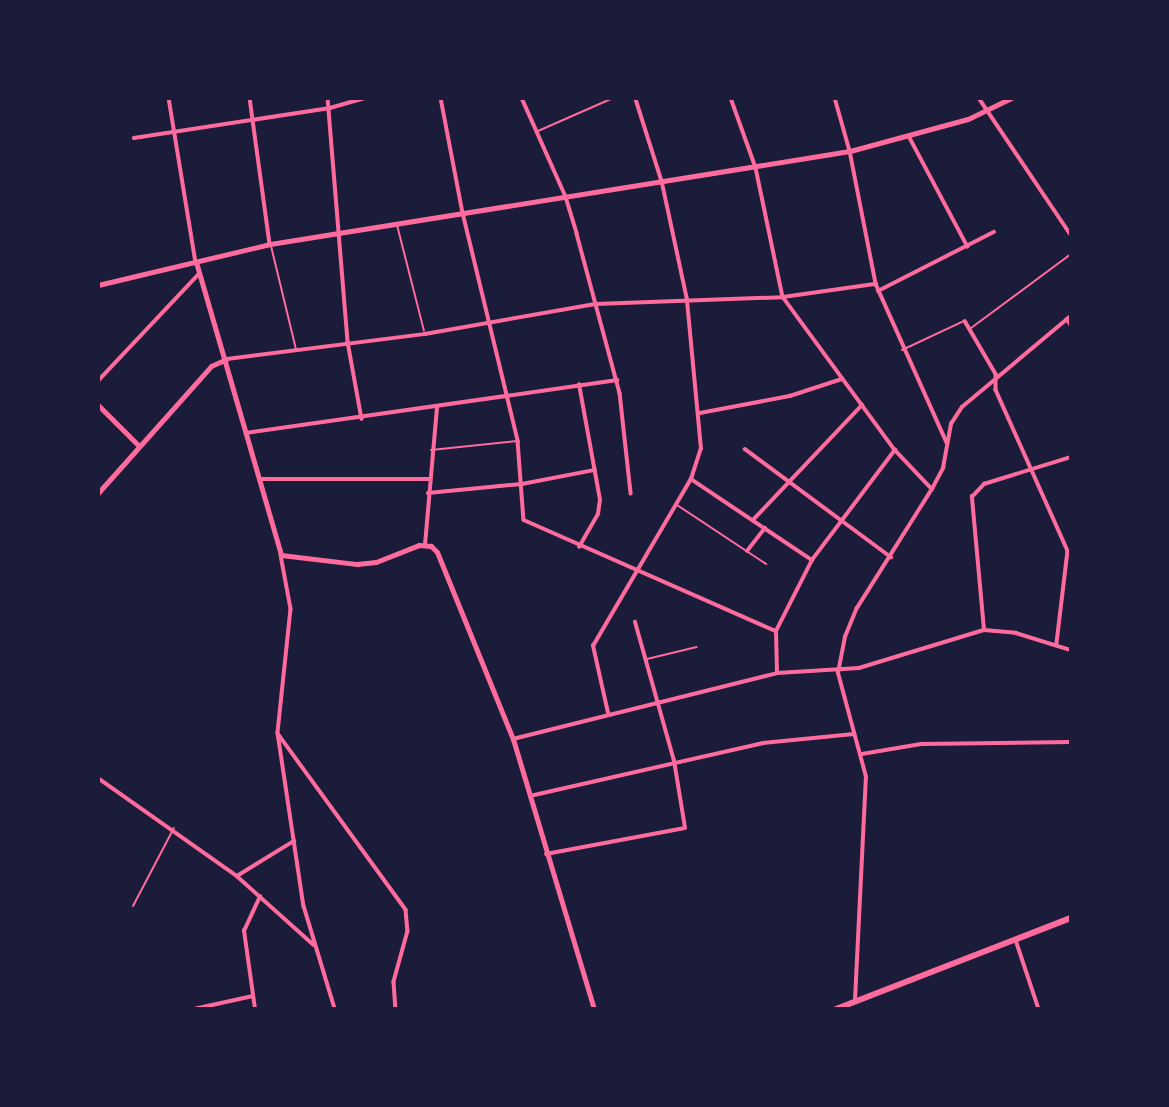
<!DOCTYPE html>
<html>
<head>
<meta charset="utf-8">
<style>
  body { margin:0 }
  #map { position:relative; width:1169px; height:1107px; overflow:hidden; background:#1b1b3a; font-family:"Work Sans",sans-serif }
  div>[style] { position:absolute }
  [style*='--x'] { left:calc(var(--x)*1px); top:calc(var(--y)*1px); width:calc(var(--w)*1px); rotate:calc(var(--a)*1deg) }
  .service>* { height:2px; margin:-1px; padding:0 1px; transform-origin:1px; border-radius:1px; background:#ff6b9d }
  .minor>* { height:3.5px; margin:-1.75px; padding:0 1.75px; transform-origin:1.75px; border-radius:1.75px; background:#ff6b9d }
  .tertiary>* { height:5px; margin:-2.5px; padding:0 2.5px; transform-origin:2.5px; border-radius:2.5px; background:#ff6b9d }
  .secondary>* { height:5px; margin:-2.5px; padding:0 2.5px; transform-origin:2.5px; border-radius:2.5px; background:#ff6b9d }
  .primary>* { height:6px; margin:-3px; padding:0 3px; transform-origin:3px; border-radius:3px; background:#ff6b9d }
  span { translate:-50% -50%; white-space:nowrap; text-align:center; line-height:1.15; -webkit-text-stroke:5px #1b1b3a; paint-order:stroke }
  .frame { position:absolute; inset:0; border:100px solid #1b1b3a; pointer-events:none }
</style>
</head>
<body>
<div id="map">
  <div class="service">
    <div style="--x:538;--y:131;--w:82;--a:-23.7"></div>
    <div style="--x:397;--y:225;--w:109;--a:75.7"></div>
    <div style="--x:271;--y:246;--w:106;--a:76.4"></div>
    <div style="--x:971;--y:328;--w:124;--a:-36.5"></div>
    <div style="--x:902;--y:350;--w:68;--a:-25.1"></div>
    <div style="--x:431;--y:450;--w:86;--a:-6"></div>
    <div style="--x:677;--y:505;--w:107;--a:33.5"></div>
    <div style="--x:647;--y:659;--w:51;--a:-13.5"></div>
    <div style="--x:133;--y:906;--w:88;--a:-62.3"></div>
  </div>
  <div class="minor">
    <div style="--x:169;--y:98;--w:166;--a:80.7"></div>
    <div style="--x:250;--y:98;--w:147;--a:82.2"></div>
    <div style="--x:328;--y:98;--w:245;--a:85.3"></div>
    <div style="--x:348;--y:342;--w:78;--a:79.7"></div>
    <div style="--x:441;--y:98;--w:117;--a:79.2"></div>
    <div style="--x:463;--y:213;--w:235;--a:76.4"></div>
    <div style="--x:518;--y:441;--w:79;--a:85.7"></div>
    <div style="--x:524;--y:520;--w:275;--a:23.8"></div>
    <div style="--x:522;--y:98;--w:108;--a:66"></div>
    <div style="--x:566;--y:197;--w:39;--a:73"></div>
    <div style="--x:577;--y:234;--w:165;--a:74.9"></div>
    <div style="--x:620;--y:393;--w:101;--a:83.7"></div>
    <div style="--x:731;--y:98;--w:74;--a:70.3"></div>
    <div style="--x:756;--y:168;--w:132;--a:78.2"></div>
    <div style="--x:783;--y:297;--w:190;--a:53.8"></div>
    <div style="--x:895;--y:450;--w:54;--a:46.5"></div>
    <div style="--x:835;--y:98;--w:55;--a:74.2"></div>
    <div style="--x:850;--y:151;--w:136;--a:78.9"></div>
    <div style="--x:876;--y:284;--w:174;--a:65.9"></div>
    <div style="--x:979;--y:98;--w:165;--a:56.1"></div>
    <div style="--x:134;--y:138;--w:198;--a:-8.7"></div>
    <div style="--x:330;--y:108;--w:35;--a:-16"></div>
    <div style="--x:910;--y:138;--w:123;--a:62"></div>
    <div style="--x:878;--y:291;--w:130;--a:-27"></div>
    <div style="--x:1067;--y:319;--w:7;--a:56"></div>
    <div style="--x:965;--y:321;--w:61;--a:59.7"></div>
    <div style="--x:996;--y:374;--w:16;--a:90"></div>
    <div style="--x:996;--y:390;--w:176;--a:65.9"></div>
    <div style="--x:1068;--y:551;--w:93;--a:96.8"></div>
    <div style="--x:227;--y:359;--w:200;--a:-7.2"></div>
    <div style="--x:425;--y:334;--w:174;--a:-10"></div>
    <div style="--x:596;--y:304;--w:187;--a:-2.1"></div>
    <div style="--x:783;--y:297;--w:94;--a:-8"></div>
    <div style="--x:98;--y:381;--w:147;--a:-46.7"></div>
    <div style="--x:700;--y:413;--w:92;--a:-10.7"></div>
    <div style="--x:790;--y:396;--w:55;--a:-18.1"></div>
    <div style="--x:246;--y:433;--w:375;--a:-8.1"></div>
    <div style="--x:745;--y:449;--w:182;--a:36.5"></div>
    <div style="--x:260;--y:479;--w:169;--a:0"></div>
    <div style="--x:691;--y:479;--w:146;--a:33.8"></div>
    <div style="--x:428;--y:493;--w:94;--a:-5.5"></div>
    <div style="--x:522;--y:484;--w:74;--a:-10.9"></div>
    <div style="--x:754;--y:519;--w:157;--a:-46.5"></div>
    <div style="--x:425;--y:545;--w:138;--a:-85"></div>
    <div style="--x:579;--y:547;--w:38;--a:-60"></div>
    <div style="--x:598;--y:514;--w:14;--a:-82"></div>
    <div style="--x:600;--y:500;--w:117;--a:-100.3"></div>
    <div style="--x:747;--y:551;--w:29;--a:-52"></div>
    <div style="--x:281;--y:555;--w:55;--a:79.5"></div>
    <div style="--x:291;--y:609;--w:125;--a:96"></div>
    <div style="--x:278;--y:733;--w:175;--a:81.5"></div>
    <div style="--x:304;--y:906;--w:108;--a:73.2"></div>
    <div style="--x:984;--y:630;--w:134;--a:-95.2"></div>
    <div style="--x:972;--y:497;--w:18;--a:-47"></div>
    <div style="--x:984;--y:484;--w:91;--a:-17.2"></div>
    <div style="--x:777;--y:673;--w:42;--a:-91.4"></div>
    <div style="--x:776;--y:631;--w:80;--a:-63.1"></div>
    <div style="--x:812;--y:560;--w:138;--a:-53"></div>
    <div style="--x:608;--y:713;--w:69;--a:-102.6"></div>
    <div style="--x:593;--y:646;--w:194;--a:-59.6"></div>
    <div style="--x:691;--y:479;--w:32;--a:-72"></div>
    <div style="--x:701;--y:449;--w:150;--a:-95.4"></div>
    <div style="--x:687;--y:300;--w:120;--a:-102.1"></div>
    <div style="--x:662;--y:183;--w:89;--a:-107.6"></div>
    <div style="--x:279;--y:735;--w:216;--a:54"></div>
    <div style="--x:406;--y:910;--w:21;--a:85"></div>
    <div style="--x:408;--y:931;--w:53;--a:105.4"></div>
    <div style="--x:394;--y:982;--w:27;--a:86"></div>
    <div style="--x:513;--y:739;--w:272;--a:-14"></div>
    <div style="--x:777;--y:673;--w:82;--a:-3.5"></div>
    <div style="--x:859;--y:668;--w:131;--a:-16.9"></div>
    <div style="--x:984;--y:630;--w:32;--a:5"></div>
    <div style="--x:1016;--y:633;--w:58;--a:17.2"></div>
    <div style="--x:862;--y:754;--w:61;--a:-9.5"></div>
    <div style="--x:922;--y:744;--w:149;--a:-0.8"></div>
    <div style="--x:98;--y:778;--w:170;--a:35.2"></div>
    <div style="--x:237;--y:876;--w:103;--a:41.9"></div>
    <div style="--x:530;--y:796;--w:239;--a:-12.8"></div>
    <div style="--x:763;--y:743;--w:91;--a:-5.6"></div>
    <div style="--x:546;--y:854;--w:141;--a:-10.6"></div>
    <div style="--x:685;--y:828;--w:68;--a:-99.3"></div>
    <div style="--x:674;--y:761;--w:144;--a:-105.7"></div>
    <div style="--x:237;--y:876;--w:67;--a:-31.6"></div>
    <div style="--x:1016;--y:940;--w:73;--a:71.6"></div>
    <div style="--x:855;--y:1000;--w:223;--a:-87.2"></div>
    <div style="--x:866;--y:777;--w:108;--a:-105.1"></div>
    <div style="--x:838;--y:673;--w:37;--a:-79"></div>
    <div style="--x:845;--y:637;--w:31;--a:-68"></div>
    <div style="--x:857;--y:608;--w:141;--a:-57.8"></div>
    <div style="--x:932;--y:489;--w:24;--a:-62"></div>
    <div style="--x:943;--y:468;--w:45;--a:-79.7"></div>
    <div style="--x:951;--y:424;--w:20;--a:-57"></div>
    <div style="--x:962;--y:407;--w:142;--a:-39.9"></div>
    <div style="--x:194;--y:1009;--w:60;--a:-12.4"></div>
    <div style="--x:255;--y:1009;--w:79;--a:-98"></div>
    <div style="--x:244;--y:931;--w:38;--a:-65"></div>
  </div>
  <div class="tertiary">
    <div style="--x:196;--y:262;--w:305;--a:73.8"></div>
    <div style="--x:281;--y:555;--w:77;--a:6.8"></div>
    <div style="--x:357;--y:564;--w:19;--a:-6"></div>
    <div style="--x:376;--y:562;--w:46;--a:-21.6"></div>
    <div style="--x:419;--y:545;--w:12;--a:5"></div>
    <div style="--x:431;--y:546;--w:8;--a:45"></div>
    <div style="--x:437;--y:552;--w:202;--a:67.9"></div>
    <div style="--x:513;--y:739;--w:282;--a:73.3"></div>
    <div style="--x:98;--y:405;--w:57;--a:45"></div>
    <div style="--x:98;--y:493;--w:170;--a:-48.3"></div>
    <div style="--x:211;--y:366;--w:17;--a:-24"></div>
  </div>
  <div class="secondary">
    <div style="--x:98;--y:285;--w:177;--a:-13.4"></div>
    <div style="--x:270;--y:244;--w:587;--a:-9.11"></div>
    <div style="--x:850;--y:151;--w:122;--a:-15.2"></div>
    <div style="--x:968;--y:119;--w:48;--a:-26"></div>
  </div>
  <div class="primary">
    <div style="--x:836;--y:1009;--w:252;--a:-21.2"></div>
  </div>
  <div class="frame"></div>
</div>
</body>
</html>
